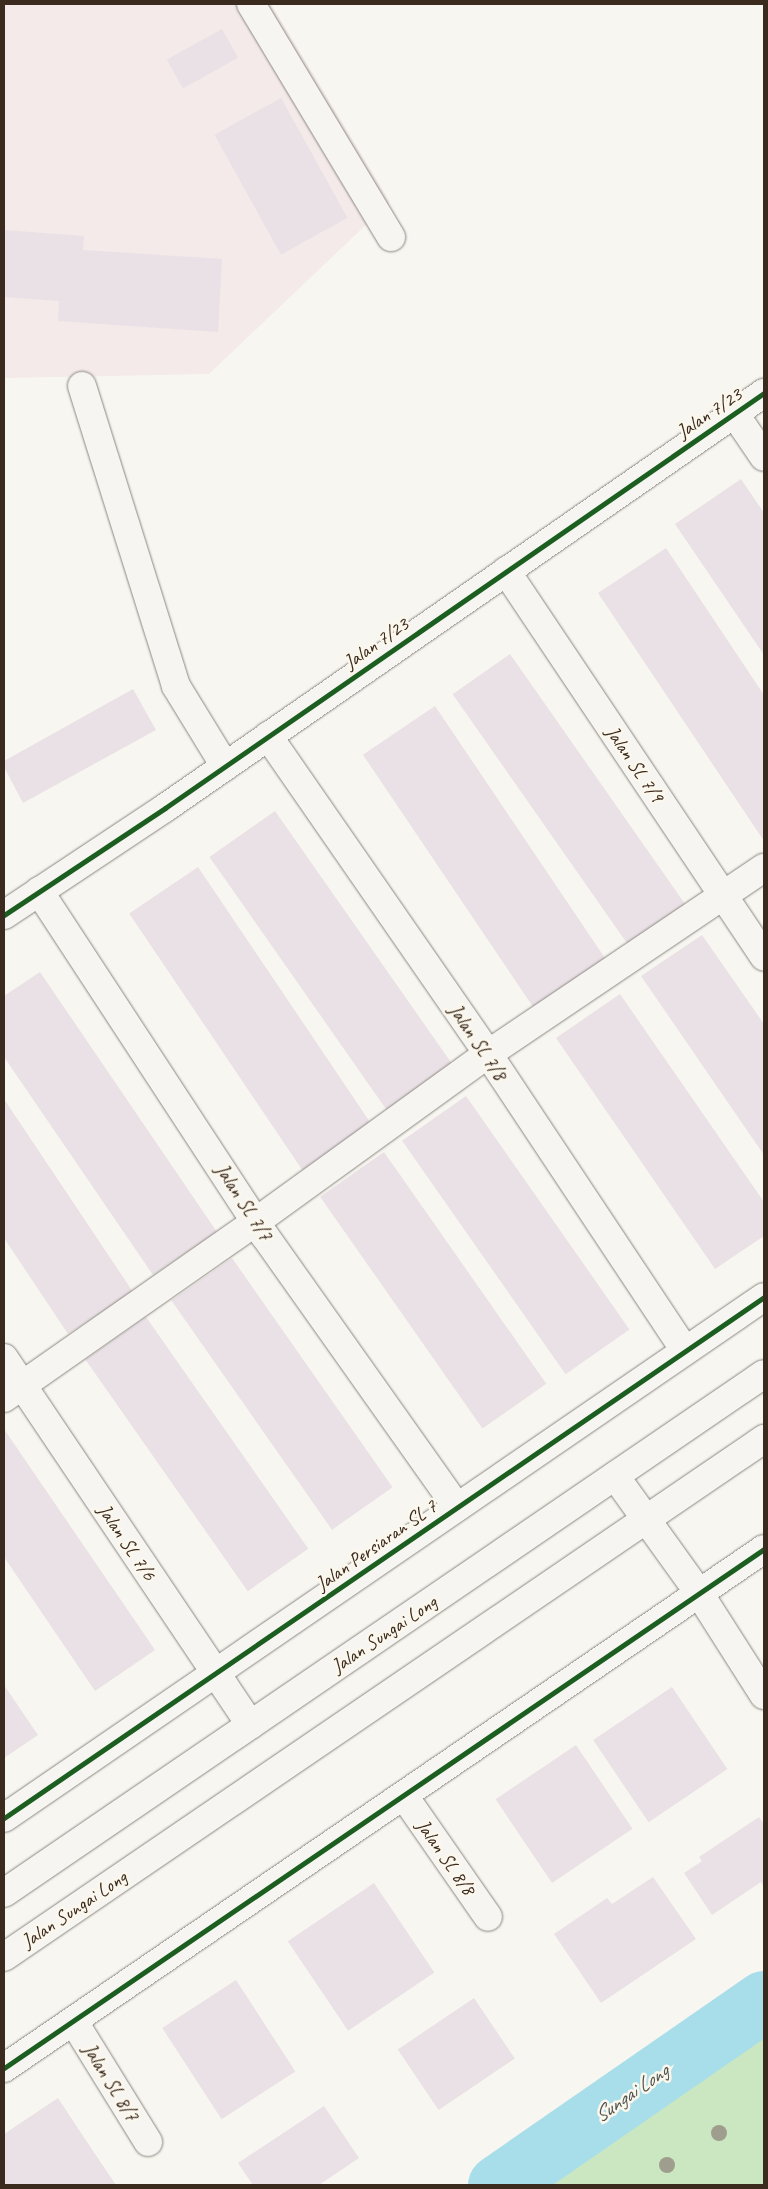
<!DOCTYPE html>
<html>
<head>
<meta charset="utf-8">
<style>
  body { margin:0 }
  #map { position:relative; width:768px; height:2189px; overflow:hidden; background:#f8f6f0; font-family:Caveat,sans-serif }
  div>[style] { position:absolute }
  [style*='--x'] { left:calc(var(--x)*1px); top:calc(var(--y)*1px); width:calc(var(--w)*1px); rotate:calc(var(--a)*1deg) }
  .built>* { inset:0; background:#f3eae9 }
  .green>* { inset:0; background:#cbe7c2 }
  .river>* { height:61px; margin:-30.5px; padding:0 30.5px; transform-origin:30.5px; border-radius:30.5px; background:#a8dee9 }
  .building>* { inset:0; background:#eae1e6; transform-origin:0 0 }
  .roads { filter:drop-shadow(0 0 1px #8b8781) drop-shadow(0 0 1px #8b8781) }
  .minor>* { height:28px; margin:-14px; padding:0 14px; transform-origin:14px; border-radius:14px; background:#f6f5f1 }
  .cycleway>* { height:5px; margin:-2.5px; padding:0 2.5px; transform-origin:2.5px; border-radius:2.5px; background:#1b5e20 }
  .trees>* { width:16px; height:16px; margin:-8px; border-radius:50%; background:#9f9e8e }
  span { translate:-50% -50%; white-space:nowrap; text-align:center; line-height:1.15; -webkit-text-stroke:5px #fbf7ec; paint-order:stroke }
  .street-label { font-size:20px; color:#3b2a1e }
  .water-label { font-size:21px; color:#4e5450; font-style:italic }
  .frame { position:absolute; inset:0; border:5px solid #3b2a1e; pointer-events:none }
</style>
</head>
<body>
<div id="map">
  <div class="built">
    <div style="clip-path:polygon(4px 4px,271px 4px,390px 202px,209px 374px,4px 378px)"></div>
  </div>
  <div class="green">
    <div style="clip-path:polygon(764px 2033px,764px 2185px,540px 2185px)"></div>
  </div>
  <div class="river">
    <div style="--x:498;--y:2185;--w:323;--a:-34.7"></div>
  </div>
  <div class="building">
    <div style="left:222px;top:29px;width:33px;height:63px;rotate:61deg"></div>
    <div style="left:281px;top:98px;width:137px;height:76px;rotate:61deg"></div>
    <div style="clip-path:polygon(4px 230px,84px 236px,83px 250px,222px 259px,218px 332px,58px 321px,59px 301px,4px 297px)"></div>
    <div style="clip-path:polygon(741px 479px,764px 513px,764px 655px,675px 524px)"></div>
    <div style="clip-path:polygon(666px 548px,764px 695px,764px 841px,598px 593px)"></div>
    <div style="left:510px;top:654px;width:311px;height:70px;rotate:55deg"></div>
    <div style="clip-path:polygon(133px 689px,156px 730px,23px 803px,4px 767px,4px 761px)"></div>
    <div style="left:435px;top:706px;width:312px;height:87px;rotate:56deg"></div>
    <div style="left:275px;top:811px;width:315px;height:80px;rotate:55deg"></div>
    <div style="left:198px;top:867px;width:315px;height:83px;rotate:56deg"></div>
    <div style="clip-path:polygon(702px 935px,764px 1024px,764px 1155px,641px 976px)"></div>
    <div style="clip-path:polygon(40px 972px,217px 1232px,153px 1275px,4px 1057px,4px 996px)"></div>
    <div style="clip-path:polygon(620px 994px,764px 1202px,764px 1236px,715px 1269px,556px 1038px)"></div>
    <div style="left:466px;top:1096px;width:285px;height:78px;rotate:55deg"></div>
    <div style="clip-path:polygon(4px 1099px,133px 1292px,68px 1334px,4px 1238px)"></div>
    <div style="left:384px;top:1152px;width:283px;height:78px;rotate:55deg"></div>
    <div style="left:232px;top:1258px;width:280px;height:74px;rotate:55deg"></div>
    <div style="left:146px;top:1317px;width:283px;height:74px;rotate:55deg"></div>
    <div style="clip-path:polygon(4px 1429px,155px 1650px,95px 1691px,4px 1557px)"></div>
    <div style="clip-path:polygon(4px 1685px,38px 1735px,4px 1758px)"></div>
    <div style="left:672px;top:1687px;width:99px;height:95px;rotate:56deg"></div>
    <div style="left:576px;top:1745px;width:101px;height:97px;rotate:56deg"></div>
    <div style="clip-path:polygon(759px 1817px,764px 1824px,764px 1887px,761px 1882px,712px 1915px,684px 1873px,702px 1861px,699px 1857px)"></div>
    <div style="clip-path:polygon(653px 1877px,696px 1939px,601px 2003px,554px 1934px,607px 1898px,612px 1904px)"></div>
    <div style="left:374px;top:1883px;width:108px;height:104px;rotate:56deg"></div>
    <div style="left:236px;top:1980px;width:109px;height:88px;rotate:57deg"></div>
    <div style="left:474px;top:1998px;width:73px;height:92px;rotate:56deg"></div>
    <div style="clip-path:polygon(58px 2098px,87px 2142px,116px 2185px,4px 2185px,4px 2134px)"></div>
    <div style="clip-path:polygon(324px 2106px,359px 2158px,319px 2185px,253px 2185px,238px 2163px)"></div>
  </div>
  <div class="roads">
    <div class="minor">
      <div style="--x:251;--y:4;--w:272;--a:59"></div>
      <div style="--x:82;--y:386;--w:314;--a:72.6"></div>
      <div style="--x:176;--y:686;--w:94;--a:58.5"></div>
      <div style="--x:734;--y:413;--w:53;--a:55.7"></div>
      <div style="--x:506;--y:571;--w:464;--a:56.2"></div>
      <div style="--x:268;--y:736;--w:387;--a:55.3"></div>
      <div style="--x:488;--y:1054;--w:356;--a:56.4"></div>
      <div style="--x:39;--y:891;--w:412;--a:56.8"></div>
      <div style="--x:265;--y:1236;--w:332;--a:54.7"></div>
      <div style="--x:4;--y:915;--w:193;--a:-33.6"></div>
      <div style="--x:165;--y:808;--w:729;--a:-34.72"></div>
      <div style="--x:4;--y:1358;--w:442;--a:56.1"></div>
      <div style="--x:4;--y:1398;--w:309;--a:-35"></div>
      <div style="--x:257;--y:1221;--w:285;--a:-35.9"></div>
      <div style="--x:488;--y:1054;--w:333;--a:-34"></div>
      <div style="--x:615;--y:1476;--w:144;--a:54.3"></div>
      <div style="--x:699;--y:1593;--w:121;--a:57.5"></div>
      <div style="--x:404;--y:1796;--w:147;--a:55.2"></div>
      <div style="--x:4;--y:1818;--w:921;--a:-34.43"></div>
      <div style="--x:4;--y:1893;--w:920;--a:-34.33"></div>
      <div style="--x:4;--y:1957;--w:920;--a:-34.28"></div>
      <div style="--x:74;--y:2022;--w:141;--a:58.3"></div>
      <div style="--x:4;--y:2068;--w:920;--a:-34.33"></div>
    </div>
  </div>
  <div class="cycleway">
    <div style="--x:4;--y:915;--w:193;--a:-33.6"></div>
    <div style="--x:165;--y:808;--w:729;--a:-34.72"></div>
    <div style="--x:4;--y:1818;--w:921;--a:-34.43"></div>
    <div style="--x:4;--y:2068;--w:920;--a:-34.33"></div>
  </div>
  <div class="trees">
    <div style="left:719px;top:2133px"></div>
    <div style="left:667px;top:2165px"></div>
  </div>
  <div class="street-label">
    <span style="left:709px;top:413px;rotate:-34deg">Jalan 7/23</span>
    <span style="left:376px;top:643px;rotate:-35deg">Jalan 7/23</span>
    <span style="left:635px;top:764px;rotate:56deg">Jalan SL 7/9</span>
    <span style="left:478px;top:1042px;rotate:56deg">Jalan SL 7/8</span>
    <span style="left:244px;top:1202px;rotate:57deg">Jalan SL 7/7</span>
    <span style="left:127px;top:1542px;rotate:56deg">Jalan SL 7/6</span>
    <span style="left:376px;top:1545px;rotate:-35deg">Jalan Persiaran SL 7</span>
    <span style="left:384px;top:1634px;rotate:-34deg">Jalan Sungai Long</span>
    <span style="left:446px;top:1857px;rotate:55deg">Jalan SL 8/8</span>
    <span style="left:74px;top:1909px;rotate:-34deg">Jalan Sungai Long</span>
    <span style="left:111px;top:2082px;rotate:58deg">Jalan SL 8/7</span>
  </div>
  <div class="water-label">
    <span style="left:631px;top:2093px;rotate:-35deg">Sungai Long</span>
  </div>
  <div class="frame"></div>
</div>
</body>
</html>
